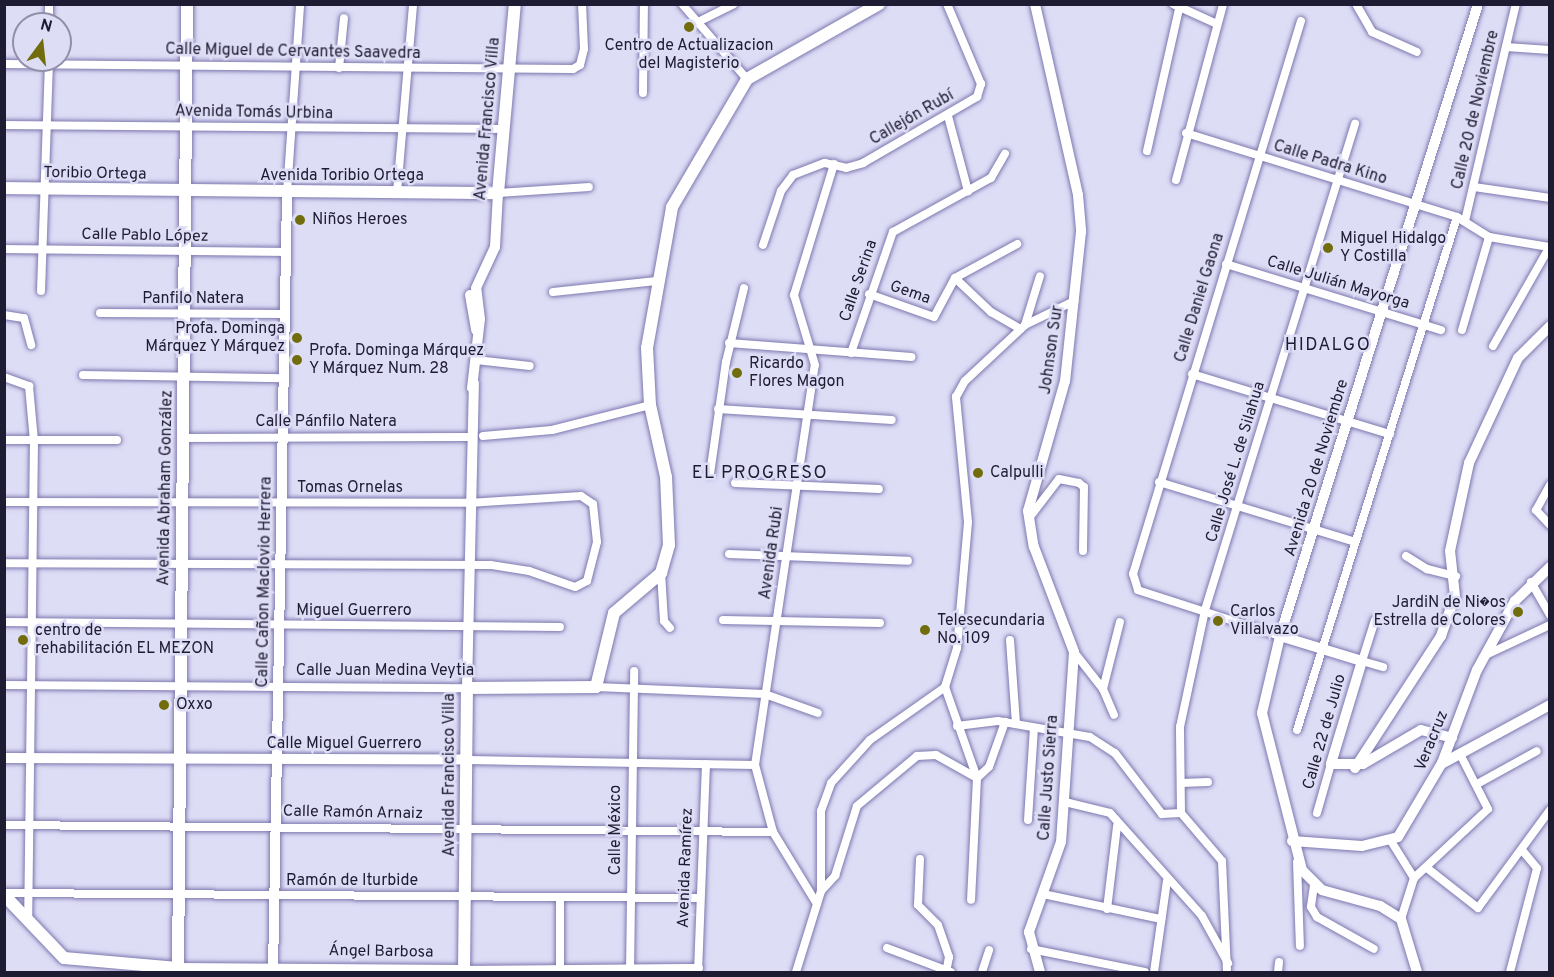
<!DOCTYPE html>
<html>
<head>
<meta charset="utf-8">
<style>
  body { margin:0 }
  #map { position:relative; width:1554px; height:977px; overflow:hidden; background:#deddf6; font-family:Overpass,sans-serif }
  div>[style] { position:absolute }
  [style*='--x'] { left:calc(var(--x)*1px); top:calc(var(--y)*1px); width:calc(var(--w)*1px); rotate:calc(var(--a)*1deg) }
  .roads { filter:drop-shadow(0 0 2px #7c78af) drop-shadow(0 0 2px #7c78af) }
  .minor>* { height:8px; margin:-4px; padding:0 4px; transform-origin:4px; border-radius:4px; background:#fff }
  .tertiary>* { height:10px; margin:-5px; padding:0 5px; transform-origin:5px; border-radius:5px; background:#fff }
  .secondary>* { height:12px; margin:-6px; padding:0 6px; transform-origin:6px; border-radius:6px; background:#fff }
  .dots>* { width:16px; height:16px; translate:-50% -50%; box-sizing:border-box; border:3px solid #deddf6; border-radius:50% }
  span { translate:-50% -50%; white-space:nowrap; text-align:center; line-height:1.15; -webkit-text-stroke:5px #deddf6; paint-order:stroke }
  .poi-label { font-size:16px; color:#1e1c32 }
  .left { translate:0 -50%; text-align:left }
  .right { translate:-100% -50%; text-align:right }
  .street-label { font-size:16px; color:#1e1c32 }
  .neighbourhood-label { font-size:18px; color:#1e1c32; letter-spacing:1.5px }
  .frame { position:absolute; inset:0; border:6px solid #1e1c32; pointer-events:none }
  .north { position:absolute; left:12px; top:12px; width:60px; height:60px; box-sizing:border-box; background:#deddf6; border:2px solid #9190a8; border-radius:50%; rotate:15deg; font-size:16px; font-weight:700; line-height:24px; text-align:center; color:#1e1c32 }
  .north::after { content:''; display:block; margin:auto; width:21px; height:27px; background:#716d0c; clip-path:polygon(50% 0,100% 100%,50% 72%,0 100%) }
</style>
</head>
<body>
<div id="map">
  <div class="roads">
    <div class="minor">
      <div style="--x:682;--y:4;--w:99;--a:49.1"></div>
      <div style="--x:1173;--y:4;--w:48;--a:24.4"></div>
      <div style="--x:1356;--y:4;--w:32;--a:60"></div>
      <div style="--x:1372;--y:32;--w:49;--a:24"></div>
      <div style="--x:698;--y:22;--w:40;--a:-26.6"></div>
      <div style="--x:49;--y:24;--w:20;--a:-90"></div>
      <div style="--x:1506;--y:47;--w:44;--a:3.9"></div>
      <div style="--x:4;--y:64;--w:569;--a:0.5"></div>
      <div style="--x:573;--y:69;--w:8;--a:-30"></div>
      <div style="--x:580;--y:65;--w:16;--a:-76"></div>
      <div style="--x:584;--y:49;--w:45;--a:-92.5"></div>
      <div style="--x:339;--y:68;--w:50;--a:-84.3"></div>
      <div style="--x:643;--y:93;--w:89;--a:-89.4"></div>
      <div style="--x:948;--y:116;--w:78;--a:75.1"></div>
      <div style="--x:4;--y:125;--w:500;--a:0.46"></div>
      <div style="--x:1186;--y:133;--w:284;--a:17.2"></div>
      <div style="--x:1457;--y:217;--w:38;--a:32"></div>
      <div style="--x:1489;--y:237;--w:61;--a:9.5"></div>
      <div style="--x:1147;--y:151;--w:151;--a:-77.3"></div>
      <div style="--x:1176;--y:180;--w:182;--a:-75"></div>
      <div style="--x:1474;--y:187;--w:77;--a:8.2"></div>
      <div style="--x:287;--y:192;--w:188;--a:-86"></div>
      <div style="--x:397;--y:192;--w:189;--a:-85.1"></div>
      <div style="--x:498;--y:193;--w:91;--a:-3.8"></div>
      <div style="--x:1465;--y:221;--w:223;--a:-76.8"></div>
      <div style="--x:763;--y:245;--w:57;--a:-71.6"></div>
      <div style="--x:781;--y:191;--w:20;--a:-53"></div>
      <div style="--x:793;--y:175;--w:34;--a:-21"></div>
      <div style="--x:825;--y:163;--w:22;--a:13"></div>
      <div style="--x:846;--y:168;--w:18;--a:-16"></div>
      <div style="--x:863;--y:163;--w:132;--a:-30.1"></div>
      <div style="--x:977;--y:97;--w:14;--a:-73"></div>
      <div style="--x:981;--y:84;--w:87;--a:-113"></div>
      <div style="--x:4;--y:249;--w:282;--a:0.6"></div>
      <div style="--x:1226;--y:264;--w:225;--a:17.1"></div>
      <div style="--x:955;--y:278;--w:50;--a:43.4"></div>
      <div style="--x:991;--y:312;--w:34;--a:30"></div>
      <div style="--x:41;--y:291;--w:231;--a:-88"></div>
      <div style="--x:553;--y:292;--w:104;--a:-6.1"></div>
      <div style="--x:869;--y:294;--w:69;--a:19.5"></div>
      <div style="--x:934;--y:317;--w:44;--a:-61.7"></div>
      <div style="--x:955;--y:278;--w:71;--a:-28.7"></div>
      <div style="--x:100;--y:313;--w:185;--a:0.3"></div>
      <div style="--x:4;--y:315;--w:20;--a:9"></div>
      <div style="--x:24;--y:318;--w:28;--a:75"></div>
      <div style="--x:1025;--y:325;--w:51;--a:-73"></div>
      <div style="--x:1462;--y:330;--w:97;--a:-73.8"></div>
      <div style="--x:729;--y:343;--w:183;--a:4.4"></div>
      <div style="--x:1493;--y:346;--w:115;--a:-60.3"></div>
      <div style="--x:851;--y:353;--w:128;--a:-70.9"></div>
      <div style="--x:893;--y:232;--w:112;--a:-28.9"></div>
      <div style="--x:991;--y:178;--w:28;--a:-60"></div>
      <div style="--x:476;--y:360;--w:54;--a:6.3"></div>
      <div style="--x:1192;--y:374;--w:207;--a:16.9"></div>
      <div style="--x:83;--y:375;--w:201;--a:0.9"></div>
      <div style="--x:4;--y:377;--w:27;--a:20"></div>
      <div style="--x:29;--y:386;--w:55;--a:84.8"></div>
      <div style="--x:34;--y:441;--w:475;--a:90.7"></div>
      <div style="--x:718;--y:409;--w:174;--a:3.6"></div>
      <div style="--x:483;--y:436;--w:69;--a:-5"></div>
      <div style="--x:552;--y:430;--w:101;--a:-14.3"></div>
      <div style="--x:183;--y:438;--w:285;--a:-0.2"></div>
      <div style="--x:4;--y:440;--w:113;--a:0"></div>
      <div style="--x:710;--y:474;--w:113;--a:-81.9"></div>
      <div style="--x:726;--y:362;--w:76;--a:-76.3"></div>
      <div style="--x:1159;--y:482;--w:205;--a:17"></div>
      <div style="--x:735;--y:483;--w:144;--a:2.4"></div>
      <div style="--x:1550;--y:485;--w:29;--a:119"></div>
      <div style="--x:1536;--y:510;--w:21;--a:47"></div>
      <div style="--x:4;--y:502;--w:465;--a:0.1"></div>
      <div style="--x:469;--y:503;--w:112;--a:-3.6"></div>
      <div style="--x:581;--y:496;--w:14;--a:34"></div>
      <div style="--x:593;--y:504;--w:38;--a:84"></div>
      <div style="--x:597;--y:542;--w:40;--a:104.4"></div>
      <div style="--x:587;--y:581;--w:13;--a:153"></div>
      <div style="--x:575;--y:587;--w:49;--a:-160.8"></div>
      <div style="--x:529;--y:571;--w:39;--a:-171"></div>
      <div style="--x:490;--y:565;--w:486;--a:-179.8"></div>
      <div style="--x:1029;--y:518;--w:49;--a:-52.4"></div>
      <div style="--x:1059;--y:479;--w:20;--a:11"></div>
      <div style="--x:1079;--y:483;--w:6;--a:39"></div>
      <div style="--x:1084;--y:487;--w:64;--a:90.9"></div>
      <div style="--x:729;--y:554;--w:179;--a:2.2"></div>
      <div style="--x:1406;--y:556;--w:25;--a:32"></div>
      <div style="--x:1427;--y:569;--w:30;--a:14"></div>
      <div style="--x:661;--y:573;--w:48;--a:86.4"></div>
      <div style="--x:664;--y:621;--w:9;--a:49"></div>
      <div style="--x:1531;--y:582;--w:38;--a:60"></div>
      <div style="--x:723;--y:620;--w:157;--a:1.1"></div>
      <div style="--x:1375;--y:620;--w:43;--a:107.6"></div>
      <div style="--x:1362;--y:661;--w:22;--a:16"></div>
      <div style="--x:4;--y:622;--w:556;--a:0.52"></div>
      <div style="--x:1280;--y:636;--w:149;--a:-162.1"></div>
      <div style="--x:1138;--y:590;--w:17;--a:-107"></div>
      <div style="--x:1133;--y:574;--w:578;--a:-73.1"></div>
      <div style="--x:1010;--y:640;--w:84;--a:85.9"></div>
      <div style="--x:1074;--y:652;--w:47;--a:51.9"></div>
      <div style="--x:1103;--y:689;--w:28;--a:67"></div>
      <div style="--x:1488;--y:654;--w:68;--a:-25.1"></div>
      <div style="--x:4;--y:685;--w:463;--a:0.4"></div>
      <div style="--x:596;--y:687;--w:169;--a:2.4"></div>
      <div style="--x:765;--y:694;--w:56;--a:19.7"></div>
      <div style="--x:945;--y:687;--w:41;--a:-72.9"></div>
      <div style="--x:957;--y:648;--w:126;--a:-85"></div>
      <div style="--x:968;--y:522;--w:126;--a:-95.5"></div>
      <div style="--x:956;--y:397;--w:18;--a:-61"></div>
      <div style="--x:965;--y:381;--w:82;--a:-43"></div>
      <div style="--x:1025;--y:325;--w:55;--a:-26.1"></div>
      <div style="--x:945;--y:687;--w:96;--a:70.6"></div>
      <div style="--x:977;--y:778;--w:122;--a:92.8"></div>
      <div style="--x:1103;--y:689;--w:69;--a:-75.8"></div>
      <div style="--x:957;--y:726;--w:41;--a:-7"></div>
      <div style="--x:998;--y:721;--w:93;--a:9.9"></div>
      <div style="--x:1090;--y:737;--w:30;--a:33"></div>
      <div style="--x:1115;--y:753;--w:77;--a:52.4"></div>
      <div style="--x:1162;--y:814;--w:19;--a:-3"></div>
      <div style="--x:1297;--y:730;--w:537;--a:-72.68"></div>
      <div style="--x:468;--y:760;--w:287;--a:1"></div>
      <div style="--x:977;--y:778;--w:16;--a:-43"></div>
      <div style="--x:989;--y:767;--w:48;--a:-70.4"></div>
      <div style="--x:1181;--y:783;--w:27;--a:-2"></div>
      <div style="--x:1477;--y:784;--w:68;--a:-28.8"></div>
      <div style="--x:1065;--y:802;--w:46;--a:13.7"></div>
      <div style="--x:1110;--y:813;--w:138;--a:48.2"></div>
      <div style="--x:1202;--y:916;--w:54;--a:61"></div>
      <div style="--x:1181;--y:813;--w:86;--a:-90.7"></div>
      <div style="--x:1180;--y:727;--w:120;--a:-77.9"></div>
      <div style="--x:1205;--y:610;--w:509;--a:-72.85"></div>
      <div style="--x:1181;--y:813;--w:63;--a:49.5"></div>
      <div style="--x:1222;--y:861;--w:111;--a:87.4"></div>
      <div style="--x:1317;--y:813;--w:51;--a:-74.1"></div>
      <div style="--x:1028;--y:820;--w:92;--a:-86.3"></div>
      <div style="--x:4;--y:825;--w:769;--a:0.52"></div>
      <div style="--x:1391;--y:841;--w:44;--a:58.1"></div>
      <div style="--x:920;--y:859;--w:46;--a:92.5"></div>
      <div style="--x:918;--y:905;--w:28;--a:45"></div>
      <div style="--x:938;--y:925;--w:34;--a:71"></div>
      <div style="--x:949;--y:957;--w:15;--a:101"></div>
      <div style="--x:1297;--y:862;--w:84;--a:88"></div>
      <div style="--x:1427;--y:868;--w:65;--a:38.1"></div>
      <div style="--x:1478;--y:908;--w:122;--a:-53.7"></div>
      <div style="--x:1314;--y:885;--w:22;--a:98"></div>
      <div style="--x:1311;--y:907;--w:12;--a:59"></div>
      <div style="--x:1317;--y:917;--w:65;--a:29.3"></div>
      <div style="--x:821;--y:891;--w:21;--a:-47"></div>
      <div style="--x:835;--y:876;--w:73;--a:-72.6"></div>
      <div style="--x:857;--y:806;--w:78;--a:-39.8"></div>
      <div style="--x:917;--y:756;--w:19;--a:-3"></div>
      <div style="--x:936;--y:755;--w:47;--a:29.3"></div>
      <div style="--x:4;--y:893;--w:695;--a:0.41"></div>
      <div style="--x:1043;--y:894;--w:121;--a:12"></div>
      <div style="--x:560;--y:897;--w:75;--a:90"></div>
      <div style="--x:817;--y:904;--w:84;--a:-121.4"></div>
      <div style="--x:773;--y:832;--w:69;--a:-105"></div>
      <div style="--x:755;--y:765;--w:404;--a:-81.5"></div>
      <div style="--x:815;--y:365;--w:73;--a:-106.7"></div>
      <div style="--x:794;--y:295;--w:137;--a:-73"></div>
      <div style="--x:1107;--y:909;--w:84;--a:-83.1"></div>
      <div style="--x:1401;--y:919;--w:43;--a:-72.4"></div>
      <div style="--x:1414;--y:878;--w:101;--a:-43"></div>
      <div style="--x:1488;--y:809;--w:62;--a:-117"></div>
      <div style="--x:887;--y:948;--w:68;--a:20.6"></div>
      <div style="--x:1031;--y:949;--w:116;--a:11.4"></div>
      <div style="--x:464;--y:970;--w:235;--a:-0.5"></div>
      <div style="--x:630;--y:972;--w:301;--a:-89.2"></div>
      <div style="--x:698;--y:972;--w:208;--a:-87.8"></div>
      <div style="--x:796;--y:972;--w:85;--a:-72.8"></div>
      <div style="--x:821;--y:891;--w:80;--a:-90"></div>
      <div style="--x:821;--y:811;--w:30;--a:-70"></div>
      <div style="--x:831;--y:783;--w:58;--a:-47.8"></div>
      <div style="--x:870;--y:740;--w:92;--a:-35.2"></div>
      <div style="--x:982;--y:972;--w:23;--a:-72"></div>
      <div style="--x:1154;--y:972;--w:92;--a:-81.9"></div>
      <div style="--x:1278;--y:972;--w:10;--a:-84"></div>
      <div style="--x:1510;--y:972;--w:107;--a:-75.4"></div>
      <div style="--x:1537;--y:868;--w:23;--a:-130"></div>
    </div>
    <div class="tertiary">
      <div style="--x:1035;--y:4;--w:196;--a:77.3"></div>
      <div style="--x:1078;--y:195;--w:37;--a:85"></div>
      <div style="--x:1081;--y:232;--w:150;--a:96.1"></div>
      <div style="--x:1065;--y:381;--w:135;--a:105.9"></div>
      <div style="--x:1028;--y:511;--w:36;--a:81"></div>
      <div style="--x:1034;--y:547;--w:112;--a:69.1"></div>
      <div style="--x:1074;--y:652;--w:190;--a:93.9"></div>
      <div style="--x:1061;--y:842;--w:96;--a:109.6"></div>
      <div style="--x:1029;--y:932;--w:41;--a:74.6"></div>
      <div style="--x:470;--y:295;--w:36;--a:80"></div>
      <div style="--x:472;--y:388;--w:69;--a:-83.4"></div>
      <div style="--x:480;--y:319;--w:31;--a:-97"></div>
      <div style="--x:476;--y:288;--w:45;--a:-65.1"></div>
      <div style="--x:495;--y:247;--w:54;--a:-86.8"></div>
      <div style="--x:1280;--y:636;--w:86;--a:17"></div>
      <div style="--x:1362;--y:661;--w:108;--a:106.8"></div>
      <div style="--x:1331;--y:764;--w:32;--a:0"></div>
      <div style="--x:1363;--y:764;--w:67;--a:-30.4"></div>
      <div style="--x:1421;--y:730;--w:32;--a:14"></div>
      <div style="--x:467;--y:688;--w:305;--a:-88.7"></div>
      <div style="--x:4;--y:758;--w:464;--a:0.2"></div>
      <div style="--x:1443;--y:763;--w:122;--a:-28.5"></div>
      <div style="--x:1355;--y:768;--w:158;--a:-56.9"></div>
      <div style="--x:1441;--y:636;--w:42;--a:-70.7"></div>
      <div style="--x:1455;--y:596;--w:45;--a:-96.3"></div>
      <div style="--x:1450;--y:551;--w:90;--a:-77.8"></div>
      <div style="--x:1469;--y:463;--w:116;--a:-65"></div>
      <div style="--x:1518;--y:358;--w:45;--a:-45"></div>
      <div style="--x:1292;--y:841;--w:70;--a:4.1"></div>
      <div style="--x:1362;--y:846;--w:37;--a:-14"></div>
      <div style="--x:1398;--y:837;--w:86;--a:-59.3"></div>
      <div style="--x:1442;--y:763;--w:99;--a:-69.4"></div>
      <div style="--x:1477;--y:670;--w:79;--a:-61.2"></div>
      <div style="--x:1515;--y:601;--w:49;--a:-44.2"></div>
      <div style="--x:178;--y:968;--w:286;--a:0.4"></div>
      <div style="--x:273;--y:972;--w:780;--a:-88.97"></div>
      <div style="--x:1417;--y:972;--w:55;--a:-106.8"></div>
      <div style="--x:1401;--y:919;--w:25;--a:-148"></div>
      <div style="--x:1380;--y:906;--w:60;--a:-164.6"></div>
      <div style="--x:1322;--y:890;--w:28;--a:-135"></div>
      <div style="--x:1302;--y:870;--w:162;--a:-104.3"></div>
      <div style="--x:1262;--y:713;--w:79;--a:-76.8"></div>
      <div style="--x:1280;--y:636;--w:662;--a:-72.6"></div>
    </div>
    <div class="secondary">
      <div style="--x:4;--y:188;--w:494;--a:0.6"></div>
      <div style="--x:498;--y:193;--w:190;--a:-84.9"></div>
      <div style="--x:4;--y:895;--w:87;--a:46.4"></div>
      <div style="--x:64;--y:958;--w:114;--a:5"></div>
      <div style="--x:178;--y:972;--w:968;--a:-89.47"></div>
      <div style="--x:464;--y:972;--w:284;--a:-89.4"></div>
      <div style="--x:467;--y:688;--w:129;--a:-0.4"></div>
      <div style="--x:596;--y:687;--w:76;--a:-76.3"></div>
      <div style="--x:614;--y:613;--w:62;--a:-40.4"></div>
      <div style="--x:661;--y:573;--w:29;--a:-74"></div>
      <div style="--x:669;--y:545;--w:68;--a:-92.5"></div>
      <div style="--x:666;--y:477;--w:74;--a:-102.5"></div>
      <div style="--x:650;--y:405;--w:57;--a:-93"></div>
      <div style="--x:647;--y:348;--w:143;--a:-79.9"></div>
      <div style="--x:672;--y:207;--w:148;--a:-59.6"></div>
      <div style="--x:747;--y:79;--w:152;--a:-29.6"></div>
    </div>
  </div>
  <div class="dots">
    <div style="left:689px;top:27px;background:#716d0c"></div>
    <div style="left:300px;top:220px;background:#716d0c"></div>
    <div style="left:1328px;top:248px;background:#716d0c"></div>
    <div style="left:297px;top:338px;background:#716d0c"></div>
    <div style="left:297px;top:360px;background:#716d0c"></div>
    <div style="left:737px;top:373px;background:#716d0c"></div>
    <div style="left:978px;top:473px;background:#716d0c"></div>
    <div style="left:1518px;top:612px;background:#716d0c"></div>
    <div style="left:1218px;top:621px;background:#716d0c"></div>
    <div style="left:925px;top:630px;background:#716d0c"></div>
    <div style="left:23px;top:640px;background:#716d0c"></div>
    <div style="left:164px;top:705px;background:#716d0c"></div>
  </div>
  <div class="poi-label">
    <span style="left:689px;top:55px">Centro de Actualizacion<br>del Magisterio</span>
    <span class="left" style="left:312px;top:220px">Niños Heroes</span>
    <span class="left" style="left:1340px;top:248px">Miguel Hidalgo<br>Y Costilla</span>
    <span class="right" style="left:285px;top:338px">Profa. Dominga<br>Márquez Y Márquez</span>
    <span class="left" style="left:309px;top:360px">Profa. Dominga Márquez<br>Y Márquez Num. 28</span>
    <span class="left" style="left:749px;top:373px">Ricardo<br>Flores Magon</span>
    <span class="left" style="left:990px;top:473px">Calpulli</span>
    <span class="right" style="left:1506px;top:612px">JardiN de Ni�os<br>Estrella de Colores</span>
    <span class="left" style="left:1230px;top:621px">Carlos<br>Villalvazo</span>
    <span class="left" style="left:937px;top:630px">Telesecundaria<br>No. 109</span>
    <span class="left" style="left:35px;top:640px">centro de<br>rehabilitación EL MEZON</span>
    <span class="left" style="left:176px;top:705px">Oxxo</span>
  </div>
  <div class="street-label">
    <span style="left:293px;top:52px;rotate:1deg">Calle Miguel de Cervantes Saavedra</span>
    <span style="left:1476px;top:110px;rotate:-77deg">Calle 20 de Noviembre</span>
    <span style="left:254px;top:113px;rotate:1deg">Avenida Tomás Urbina</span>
    <span style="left:912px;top:118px;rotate:-30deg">Callejón Rubí</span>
    <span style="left:488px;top:119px;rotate:-85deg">Avenida Francisco Villa</span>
    <span style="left:1330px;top:163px;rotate:17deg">Calle Padra Kino</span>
    <span style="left:95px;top:174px;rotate:1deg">Toribio Ortega</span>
    <span style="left:342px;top:176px">Avenida Toribio Ortega</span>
    <span style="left:145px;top:236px;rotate:1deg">Calle Pablo López</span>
    <span style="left:859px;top:281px;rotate:-71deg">Calle Serina</span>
    <span style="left:1338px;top:283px;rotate:17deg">Calle Julián Mayorga</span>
    <span style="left:910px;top:293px;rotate:19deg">Gema</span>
    <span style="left:1200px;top:298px;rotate:-73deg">Calle Daniel Gaona</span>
    <span style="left:193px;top:299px">Panfilo Natera</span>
    <span style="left:1052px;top:350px;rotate:-82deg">Johnson Sur</span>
    <span style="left:326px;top:422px">Calle Pánfilo Natera</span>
    <span style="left:1236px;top:462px;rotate:-73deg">Calle José L. de Silahua</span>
    <span style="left:1317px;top:468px;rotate:-73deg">Avenida 20 de Noviembre</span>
    <span style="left:166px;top:488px;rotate:-89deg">Avenida Abraham González</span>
    <span style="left:350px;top:488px">Tomas Ornelas</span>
    <span style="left:772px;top:553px;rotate:-82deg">Avenida Rubi</span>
    <span style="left:265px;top:582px;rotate:-89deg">Calle Cañon Maclovio Herrera</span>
    <span style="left:354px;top:611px">Miguel Guerrero</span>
    <span style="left:385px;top:671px">Calle Juan Medina Veytia</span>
    <span style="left:1325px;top:732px;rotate:-74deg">Calle 22 de Julio</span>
    <span style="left:1432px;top:741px;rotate:-68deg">Veracruz</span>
    <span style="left:344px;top:744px">Calle Miguel Guerrero</span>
    <span style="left:450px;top:775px;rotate:-90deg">Avenida Francisco Villa</span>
    <span style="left:1049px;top:778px;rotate:-86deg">Calle Justo Sierra</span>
    <span style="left:353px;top:813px;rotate:1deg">Calle Ramón Arnaiz</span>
    <span style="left:616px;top:830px;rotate:-90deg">Calle México</span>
    <span style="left:686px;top:868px;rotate:-88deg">Avenida Ramírez</span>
    <span style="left:352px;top:881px">Ramón de Iturbide</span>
    <span style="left:381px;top:952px;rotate:1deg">Ángel Barbosa</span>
  </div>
  <div class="neighbourhood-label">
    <span style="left:1328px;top:346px">HIDALGO</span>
    <span style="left:760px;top:474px">EL PROGRESO</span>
  </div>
  <div class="frame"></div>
  <div class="north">N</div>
</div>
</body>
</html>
